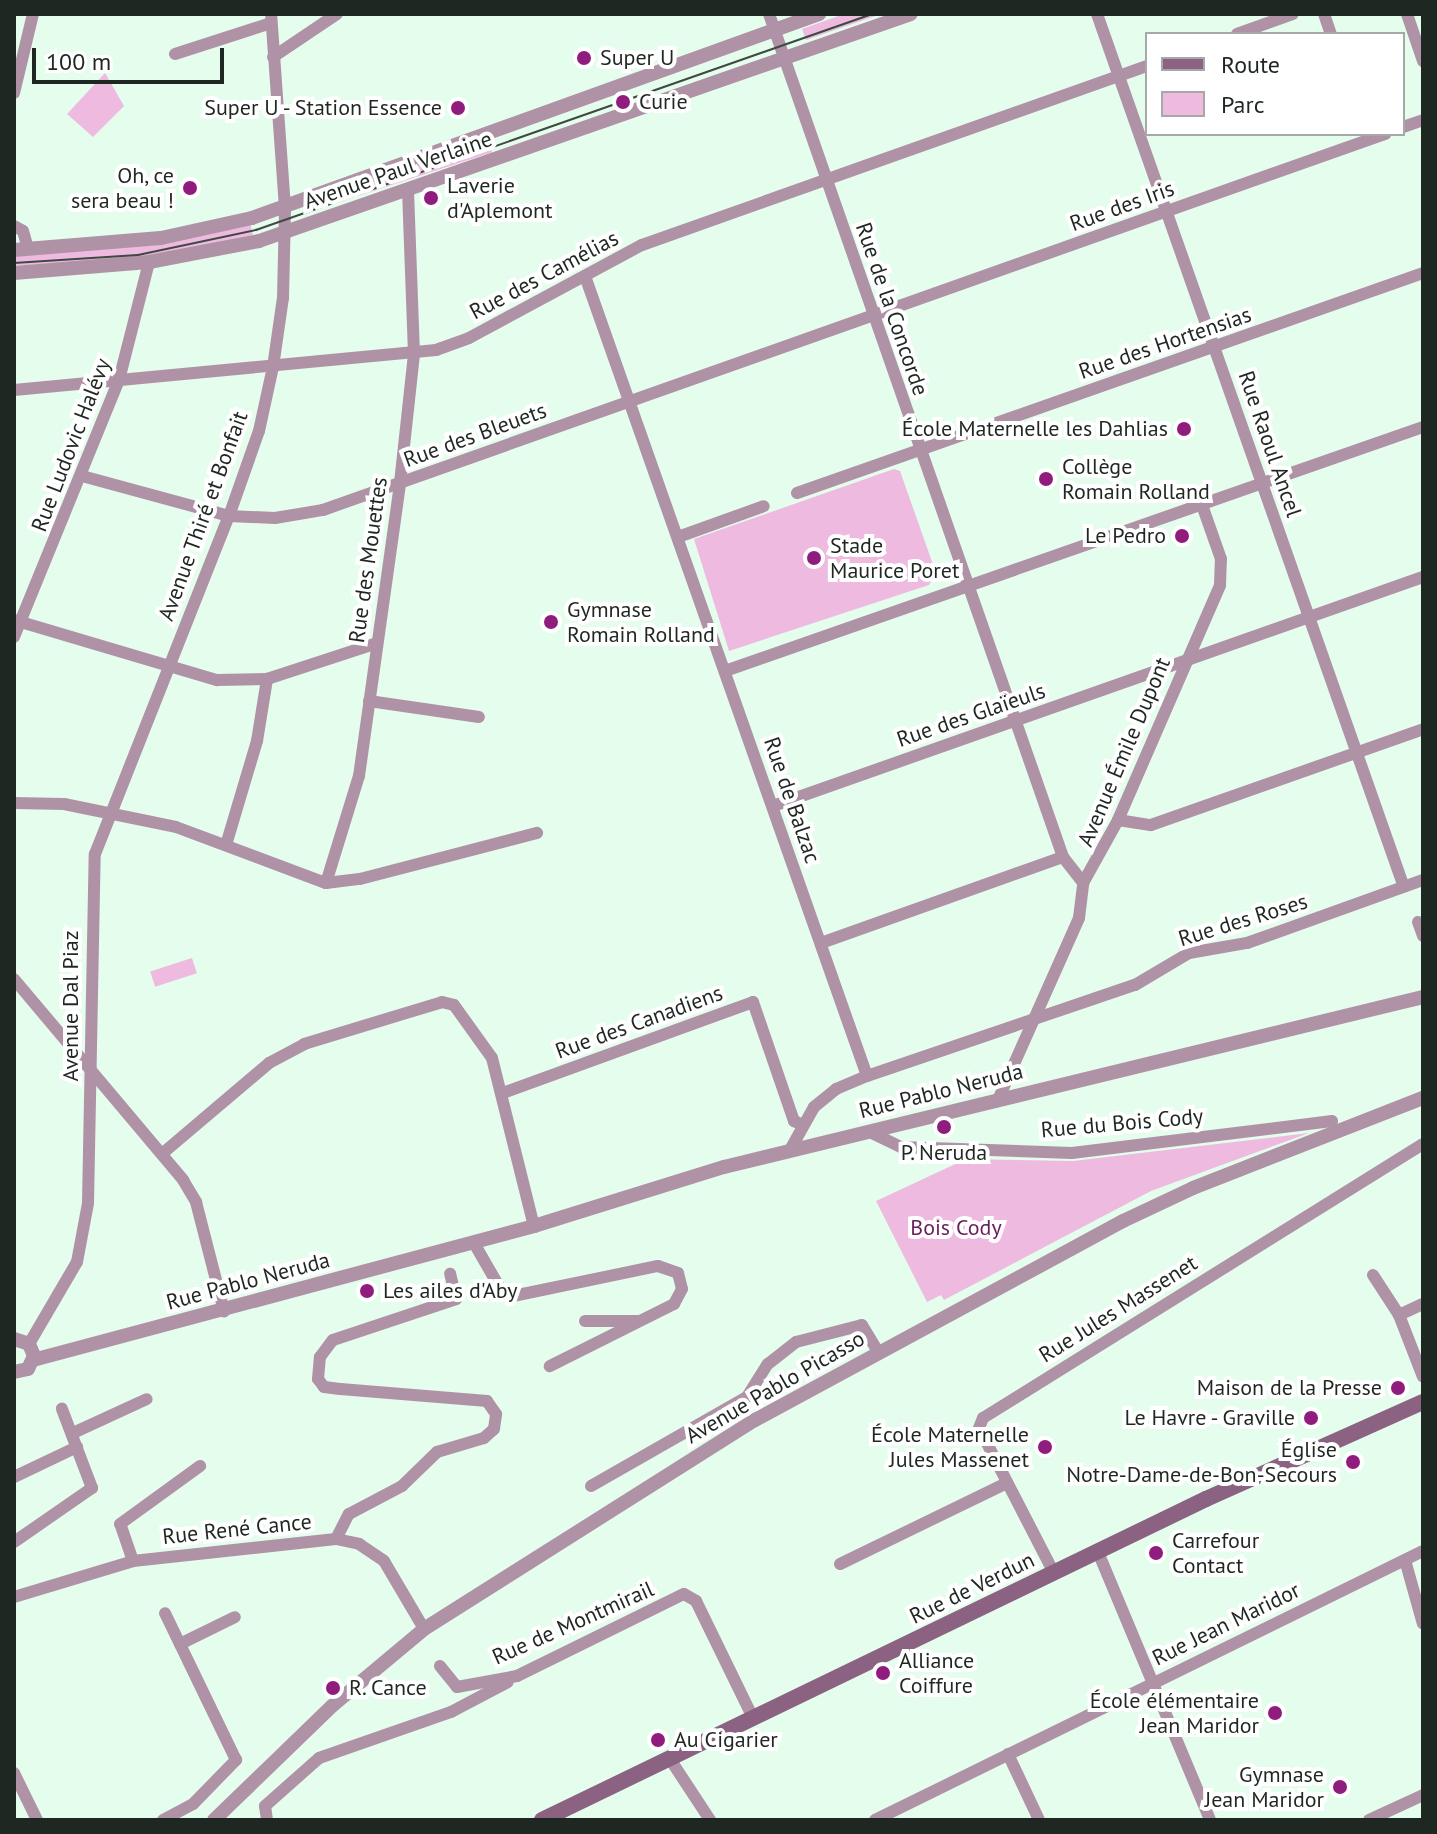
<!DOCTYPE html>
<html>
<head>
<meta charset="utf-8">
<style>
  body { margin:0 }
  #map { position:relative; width:1437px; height:1834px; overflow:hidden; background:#e5fded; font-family:"PT Sans",sans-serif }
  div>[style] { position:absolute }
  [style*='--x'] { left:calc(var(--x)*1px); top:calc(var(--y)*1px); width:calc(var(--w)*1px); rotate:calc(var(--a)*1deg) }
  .green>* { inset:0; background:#eebae0; transform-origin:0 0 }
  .minor>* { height:12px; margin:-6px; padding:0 6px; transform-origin:6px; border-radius:6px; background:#b092a7 }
  .tertiary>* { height:14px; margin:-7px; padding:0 7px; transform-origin:7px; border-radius:7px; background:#b092a7 }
  .secondary>* { height:16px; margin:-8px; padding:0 8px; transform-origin:8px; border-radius:8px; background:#8c6282 }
  .tram>* { height:2px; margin:-1px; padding:0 1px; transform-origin:1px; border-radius:1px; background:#3e4942 }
  .dots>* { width:22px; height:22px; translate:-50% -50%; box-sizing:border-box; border:4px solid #fff; border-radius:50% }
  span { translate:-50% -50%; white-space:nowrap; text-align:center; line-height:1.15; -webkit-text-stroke:8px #fff; paint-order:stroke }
  .poi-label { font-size:22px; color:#1f2722 }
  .left { translate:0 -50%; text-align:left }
  .right { translate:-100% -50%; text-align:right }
  .street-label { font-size:22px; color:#1f2722 }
  .park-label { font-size:22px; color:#6a1d5c }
  .frame { position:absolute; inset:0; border:16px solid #1f2722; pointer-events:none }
  .legend { position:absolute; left:1145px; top:32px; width:260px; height:104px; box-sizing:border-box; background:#fff; border:2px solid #a5a9a7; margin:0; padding:10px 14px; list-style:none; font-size:24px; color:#1f2722 }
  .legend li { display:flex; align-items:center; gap:16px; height:40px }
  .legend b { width:40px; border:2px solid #a5a9a7 }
  .scale { position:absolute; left:32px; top:48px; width:192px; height:36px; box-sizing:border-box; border:4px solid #1f2722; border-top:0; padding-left:10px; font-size:24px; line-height:28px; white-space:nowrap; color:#1f2722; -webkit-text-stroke:6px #fff; paint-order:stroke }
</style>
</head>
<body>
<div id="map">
  <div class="green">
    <div style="clip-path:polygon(844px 14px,881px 14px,806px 40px,802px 29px)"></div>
    <div style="clip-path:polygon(105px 73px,124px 106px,93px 137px,67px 114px)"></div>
    <div style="left:488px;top:140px;width:13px;height:187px;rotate:72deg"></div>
    <div style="clip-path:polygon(250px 223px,253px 235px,212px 245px,134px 258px,14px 266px,14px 254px)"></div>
    <div style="clip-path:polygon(894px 469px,900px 471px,936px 573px,929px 585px,729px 651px,694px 539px)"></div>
    <div style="left:192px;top:958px;width:16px;height:44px;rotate:72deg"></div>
    <div style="clip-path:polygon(1309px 1133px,1151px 1191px,944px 1300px,941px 1295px,927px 1302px,876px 1201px,966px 1159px,1073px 1161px)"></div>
  </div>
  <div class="minor">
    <div style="--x:769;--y:14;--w:893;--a:70.77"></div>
    <div style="--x:1063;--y:857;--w:33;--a:52"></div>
    <div style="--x:1097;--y:14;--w:925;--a:70.63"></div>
    <div style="--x:1324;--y:14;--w:21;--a:71"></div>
    <div style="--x:1407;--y:14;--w:50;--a:71.2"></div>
    <div style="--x:1237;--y:34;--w:59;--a:-19.7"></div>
    <div style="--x:175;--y:54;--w:101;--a:-17.9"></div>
    <div style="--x:273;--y:57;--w:77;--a:-33.9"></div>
    <div style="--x:14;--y:93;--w:81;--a:-76.5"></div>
    <div style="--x:1403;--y:127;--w:21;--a:-19"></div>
    <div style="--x:14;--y:226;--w:10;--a:29"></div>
    <div style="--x:23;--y:231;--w:19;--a:74"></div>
    <div style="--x:585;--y:276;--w:848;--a:70.58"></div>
    <div style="--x:14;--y:390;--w:424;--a:-5.4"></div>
    <div style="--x:436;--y:350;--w:35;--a:-20"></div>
    <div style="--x:469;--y:338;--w:196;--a:-28.3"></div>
    <div style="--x:642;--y:245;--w:536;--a:-19.52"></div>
    <div style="--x:82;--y:476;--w:152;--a:15.2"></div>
    <div style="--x:229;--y:516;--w:46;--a:2.5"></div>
    <div style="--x:275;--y:518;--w:49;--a:-9.5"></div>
    <div style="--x:323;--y:510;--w:1127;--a:-19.5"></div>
    <div style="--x:797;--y:493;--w:664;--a:-19.36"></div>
    <div style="--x:678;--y:537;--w:91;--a:-19.8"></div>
    <div style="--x:14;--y:620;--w:212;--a:16.5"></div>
    <div style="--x:217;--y:680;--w:50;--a:-1.1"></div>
    <div style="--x:267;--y:679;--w:116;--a:-18.1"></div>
    <div style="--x:14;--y:637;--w:278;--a:-67.8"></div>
    <div style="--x:119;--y:380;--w:122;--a:-75.7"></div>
    <div style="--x:725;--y:671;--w:739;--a:-19.27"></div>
    <div style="--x:369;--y:701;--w:111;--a:8.3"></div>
    <div style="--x:14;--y:803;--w:50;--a:1.1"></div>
    <div style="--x:64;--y:804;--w:114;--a:11.6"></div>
    <div style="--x:176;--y:827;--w:160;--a:20.5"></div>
    <div style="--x:326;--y:883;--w:34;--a:-7"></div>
    <div style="--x:360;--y:879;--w:183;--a:-14.6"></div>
    <div style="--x:773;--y:806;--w:689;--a:-19.41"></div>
    <div style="--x:1118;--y:820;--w:33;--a:9"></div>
    <div style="--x:1151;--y:825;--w:288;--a:-19.4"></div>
    <div style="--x:226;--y:845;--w:109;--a:-73.4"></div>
    <div style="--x:257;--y:741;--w:63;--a:-80.8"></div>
    <div style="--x:326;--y:883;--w:112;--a:-72.9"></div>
    <div style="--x:359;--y:776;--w:296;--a:-82"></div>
    <div style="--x:400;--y:483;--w:130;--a:-83.8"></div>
    <div style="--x:414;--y:354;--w:165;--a:-92.1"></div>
    <div style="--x:1418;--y:922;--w:15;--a:70"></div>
    <div style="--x:821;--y:943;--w:257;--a:-19.6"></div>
    <div style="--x:14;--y:979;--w:263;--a:49.9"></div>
    <div style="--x:183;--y:1180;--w:26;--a:59"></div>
    <div style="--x:196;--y:1202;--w:113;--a:75.6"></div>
    <div style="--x:503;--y:1093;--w:266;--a:-20"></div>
    <div style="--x:753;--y:1002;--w:126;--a:71"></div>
    <div style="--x:794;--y:1121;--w:10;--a:24"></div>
    <div style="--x:998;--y:1100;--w:199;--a:-66"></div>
    <div style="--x:1079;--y:918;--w:35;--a:-83"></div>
    <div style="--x:1083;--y:883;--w:72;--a:-60.9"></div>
    <div style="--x:1118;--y:820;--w:256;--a:-66.5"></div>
    <div style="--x:1220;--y:585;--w:26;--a:-88"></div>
    <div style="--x:1221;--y:559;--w:57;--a:-109.4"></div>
    <div style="--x:870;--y:1132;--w:34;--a:26"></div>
    <div style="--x:901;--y:1147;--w:171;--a:2"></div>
    <div style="--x:1072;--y:1153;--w:262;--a:-7"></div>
    <div style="--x:790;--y:1150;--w:49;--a:-60.8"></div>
    <div style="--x:814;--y:1107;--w:28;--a:-39"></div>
    <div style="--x:836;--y:1089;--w:34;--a:-23"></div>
    <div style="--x:867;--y:1076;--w:283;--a:-18.8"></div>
    <div style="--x:1135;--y:985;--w:63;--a:-30.7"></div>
    <div style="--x:1189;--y:953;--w:59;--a:-9.8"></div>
    <div style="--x:1247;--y:943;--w:187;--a:-19.7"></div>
    <div style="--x:163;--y:1153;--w:139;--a:-40.3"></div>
    <div style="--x:269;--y:1063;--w:40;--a:-28"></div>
    <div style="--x:304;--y:1044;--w:144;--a:-16.9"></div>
    <div style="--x:442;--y:1002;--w:12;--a:14"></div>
    <div style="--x:454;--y:1005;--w:65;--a:54.4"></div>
    <div style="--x:492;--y:1058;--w:173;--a:76"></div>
    <div style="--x:474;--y:1243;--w:54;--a:60.1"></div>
    <div style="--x:501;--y:1290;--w:13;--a:27"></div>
    <div style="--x:513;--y:1296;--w:148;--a:-11.7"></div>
    <div style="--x:658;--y:1266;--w:21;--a:19"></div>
    <div style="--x:678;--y:1273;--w:16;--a:76"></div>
    <div style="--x:682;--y:1289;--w:17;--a:118"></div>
    <div style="--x:674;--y:1304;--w:139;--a:153.4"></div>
    <div style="--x:1373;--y:1275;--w:48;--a:57"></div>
    <div style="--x:1399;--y:1315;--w:66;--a:68.8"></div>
    <div style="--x:1399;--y:1315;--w:26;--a:-25"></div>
    <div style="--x:585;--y:1321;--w:53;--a:0"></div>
    <div style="--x:29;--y:1344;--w:95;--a:-59.7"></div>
    <div style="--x:77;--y:1262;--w:60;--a:-79.4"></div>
    <div style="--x:88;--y:1203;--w:349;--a:-88.9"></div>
    <div style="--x:95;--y:854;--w:364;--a:-68.4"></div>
    <div style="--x:229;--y:516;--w:90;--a:-70.6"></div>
    <div style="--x:259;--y:431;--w:66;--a:-77.7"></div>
    <div style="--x:273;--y:367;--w:70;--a:-81.8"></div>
    <div style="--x:283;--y:298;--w:90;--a:-88.7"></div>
    <div style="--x:285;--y:208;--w:195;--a:-94.1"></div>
    <div style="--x:73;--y:1433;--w:81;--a:-24.7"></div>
    <div style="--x:14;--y:1477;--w:70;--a:-25.5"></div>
    <div style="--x:591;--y:1486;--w:180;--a:-29.7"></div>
    <div style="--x:747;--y:1397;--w:39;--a:-58"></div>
    <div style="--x:768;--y:1364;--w:36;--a:-38"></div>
    <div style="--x:796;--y:1342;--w:68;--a:-14.4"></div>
    <div style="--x:862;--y:1325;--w:31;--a:59"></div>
    <div style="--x:336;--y:1539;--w:28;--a:-63"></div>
    <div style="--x:349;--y:1514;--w:60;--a:-27.8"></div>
    <div style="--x:402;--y:1486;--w:49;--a:-44.2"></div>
    <div style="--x:437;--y:1452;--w:49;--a:-16.6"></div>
    <div style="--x:484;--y:1438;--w:13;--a:-42"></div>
    <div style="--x:494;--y:1429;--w:15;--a:-82"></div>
    <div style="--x:496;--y:1414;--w:16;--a:-125"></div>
    <div style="--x:487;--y:1401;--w:147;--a:-175.3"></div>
    <div style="--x:340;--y:1389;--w:16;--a:-173"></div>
    <div style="--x:324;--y:1387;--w:10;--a:-127"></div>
    <div style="--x:318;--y:1379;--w:22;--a:-85"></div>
    <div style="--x:320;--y:1357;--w:21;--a:-53"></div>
    <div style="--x:333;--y:1340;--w:130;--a:-18.4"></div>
    <div style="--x:456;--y:1299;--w:26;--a:-103"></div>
    <div style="--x:14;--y:1542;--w:95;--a:-34.7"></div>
    <div style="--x:92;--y:1488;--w:85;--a:-110.8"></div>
    <div style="--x:1098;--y:1552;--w:290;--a:67.3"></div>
    <div style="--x:1405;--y:1560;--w:66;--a:74.3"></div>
    <div style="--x:133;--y:1561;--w:39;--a:-109"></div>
    <div style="--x:120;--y:1524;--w:99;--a:-35.9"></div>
    <div style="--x:840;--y:1564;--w:186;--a:-25.9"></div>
    <div style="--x:1054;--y:1573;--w:163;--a:-117.3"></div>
    <div style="--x:979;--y:1428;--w:11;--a:-68"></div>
    <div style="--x:983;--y:1418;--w:518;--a:-31.91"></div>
    <div style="--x:14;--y:1597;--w:124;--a:-16.8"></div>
    <div style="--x:133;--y:1561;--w:204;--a:-6.2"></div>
    <div style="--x:336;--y:1539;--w:24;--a:12"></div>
    <div style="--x:359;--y:1544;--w:30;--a:34"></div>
    <div style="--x:384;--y:1561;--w:79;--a:59.5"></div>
    <div style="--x:180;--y:1644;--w:61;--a:-26.1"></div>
    <div style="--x:440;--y:1666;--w:27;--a:51"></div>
    <div style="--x:457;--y:1687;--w:61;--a:-10.4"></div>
    <div style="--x:517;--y:1676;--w:186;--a:-26.2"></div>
    <div style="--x:684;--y:1594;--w:14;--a:30"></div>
    <div style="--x:696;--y:1601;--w:130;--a:64"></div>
    <div style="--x:1008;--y:1754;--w:73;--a:64.8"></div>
    <div style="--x:670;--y:1759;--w:73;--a:56.7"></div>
    <div style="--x:14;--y:1773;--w:52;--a:63.9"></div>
    <div style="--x:163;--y:1820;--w:34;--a:-28"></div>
    <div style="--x:193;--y:1804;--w:62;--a:-45.7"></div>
    <div style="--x:236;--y:1760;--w:163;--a:-115.8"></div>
    <div style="--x:267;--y:1820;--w:14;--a:-98"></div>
    <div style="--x:265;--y:1806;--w:72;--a:-41.6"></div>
    <div style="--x:319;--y:1758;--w:140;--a:-19.2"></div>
    <div style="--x:451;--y:1712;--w:64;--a:-27.8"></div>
    <div style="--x:875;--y:1820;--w:610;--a:-26.15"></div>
    <div style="--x:1369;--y:1820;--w:60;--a:-24.8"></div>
  </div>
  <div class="tertiary">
    <div style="--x:14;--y:250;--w:147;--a:-4.7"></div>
    <div style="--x:161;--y:238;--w:93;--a:-12.4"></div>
    <div style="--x:252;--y:218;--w:603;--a:-19.79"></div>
    <div style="--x:14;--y:273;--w:135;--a:-4.7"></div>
    <div style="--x:149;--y:262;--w:112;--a:-10.8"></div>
    <div style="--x:259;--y:241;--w:690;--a:-19.2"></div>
    <div style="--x:14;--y:1339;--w:16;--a:18"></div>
    <div style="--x:29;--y:1344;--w:13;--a:67"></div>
    <div style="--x:34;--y:1356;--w:14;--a:115"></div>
    <div style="--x:28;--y:1369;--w:14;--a:168"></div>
    <div style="--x:33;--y:1360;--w:519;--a:-14.97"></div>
    <div style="--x:534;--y:1226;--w:199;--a:-17.3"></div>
    <div style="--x:724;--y:1167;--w:719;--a:-13.67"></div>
    <div style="--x:214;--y:1820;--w:164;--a:-44"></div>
    <div style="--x:332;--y:1706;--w:120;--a:-39.9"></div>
    <div style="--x:424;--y:1629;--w:391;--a:-32.3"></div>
    <div style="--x:755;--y:1420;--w:418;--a:-28.4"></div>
    <div style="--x:1123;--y:1221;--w:77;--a:-25.2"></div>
    <div style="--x:1193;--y:1188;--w:247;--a:-21.4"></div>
  </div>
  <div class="secondary">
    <div style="--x:542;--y:1820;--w:738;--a:-25.8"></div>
    <div style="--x:1206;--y:1499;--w:238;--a:-24.1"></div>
  </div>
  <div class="tram">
    <div style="--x:14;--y:263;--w:124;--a:-3.7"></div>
    <div style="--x:138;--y:255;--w:121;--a:-12"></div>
    <div style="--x:256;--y:230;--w:653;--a:-19.32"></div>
  </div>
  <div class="dots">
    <div style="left:584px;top:58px;background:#901d7d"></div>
    <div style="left:623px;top:102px;background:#901d7d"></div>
    <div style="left:458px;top:108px;background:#901d7d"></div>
    <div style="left:190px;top:188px;background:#901d7d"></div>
    <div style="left:431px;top:198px;background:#901d7d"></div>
    <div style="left:1184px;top:429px;background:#901d7d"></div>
    <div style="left:1046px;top:479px;background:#901d7d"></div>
    <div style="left:1182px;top:536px;background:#901d7d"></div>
    <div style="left:814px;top:558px;background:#901d7d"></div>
    <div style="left:551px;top:622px;background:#901d7d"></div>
    <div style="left:944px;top:1127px;background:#901d7d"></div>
    <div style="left:367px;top:1291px;background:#901d7d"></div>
    <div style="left:1398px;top:1388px;background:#901d7d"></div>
    <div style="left:1311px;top:1418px;background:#901d7d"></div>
    <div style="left:1045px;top:1447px;background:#901d7d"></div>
    <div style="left:1353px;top:1462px;background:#901d7d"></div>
    <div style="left:1156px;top:1553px;background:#901d7d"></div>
    <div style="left:883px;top:1673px;background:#901d7d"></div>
    <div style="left:333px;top:1688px;background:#901d7d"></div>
    <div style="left:1275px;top:1713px;background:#901d7d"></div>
    <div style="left:658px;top:1740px;background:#901d7d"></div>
    <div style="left:1340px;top:1787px;background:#901d7d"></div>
  </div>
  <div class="poi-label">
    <span class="left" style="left:600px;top:58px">Super U</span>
    <span class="left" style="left:639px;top:102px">Curie</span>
    <span class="right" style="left:442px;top:108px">Super U - Station Essence</span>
    <span class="right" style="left:174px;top:188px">Oh, ce<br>sera beau !</span>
    <span class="left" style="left:447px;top:198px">Laverie<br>d'Aplemont</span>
    <span class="right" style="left:1168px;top:429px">École Maternelle les Dahlias</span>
    <span class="left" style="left:1062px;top:479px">Collège<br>Romain Rolland</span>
    <span class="right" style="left:1166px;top:536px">Le Pedro</span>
    <span class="left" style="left:830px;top:558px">Stade<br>Maurice Poret</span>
    <span class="left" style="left:567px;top:622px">Gymnase<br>Romain Rolland</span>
    <span style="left:944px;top:1153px">P. Neruda</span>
    <span class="left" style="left:383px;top:1291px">Les ailes d'Aby</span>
    <span class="right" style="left:1382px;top:1388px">Maison de la Presse</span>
    <span class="right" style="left:1295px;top:1418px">Le Havre - Graville</span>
    <span class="right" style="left:1029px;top:1447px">École Maternelle<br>Jules Massenet</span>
    <span class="right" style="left:1337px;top:1462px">Église<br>Notre-Dame-de-Bon-Secours</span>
    <span class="left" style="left:1172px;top:1553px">Carrefour<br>Contact</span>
    <span class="left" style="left:899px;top:1673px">Alliance<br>Coiffure</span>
    <span class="left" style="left:349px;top:1688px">R. Cance</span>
    <span class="right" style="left:1259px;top:1713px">École élémentaire<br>Jean Maridor</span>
    <span class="left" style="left:674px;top:1740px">Au Cigarier</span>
    <span class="right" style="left:1324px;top:1787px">Gymnase<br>Jean Maridor</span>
  </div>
  <div class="street-label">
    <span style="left:398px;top:170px;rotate:-19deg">Avenue Paul Verlaine</span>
    <span style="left:1122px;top:206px;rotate:-20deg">Rue des Iris</span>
    <span style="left:544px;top:275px;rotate:-28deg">Rue des Camélias</span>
    <span style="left:892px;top:309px;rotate:71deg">Rue de la Concorde</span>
    <span style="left:1165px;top:343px;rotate:-19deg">Rue des Hortensias</span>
    <span style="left:475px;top:435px;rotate:-20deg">Rue des Bleuets</span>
    <span style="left:1270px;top:444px;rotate:71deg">Rue Raoul Ancel</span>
    <span style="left:71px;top:445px;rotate:-69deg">Rue Ludovic Halévy</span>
    <span style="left:203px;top:516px;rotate:-70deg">Avenue Thiré et Bonfait</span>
    <span style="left:368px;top:560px;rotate:-82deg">Rue des Mouettes</span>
    <span style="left:971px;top:715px;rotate:-19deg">Rue des Glaïeuls</span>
    <span style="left:1124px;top:752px;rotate:-67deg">Avenue Émile Dupont</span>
    <span style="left:792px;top:800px;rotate:71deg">Rue de Balzac</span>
    <span style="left:1243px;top:920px;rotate:-17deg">Rue des Roses</span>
    <span style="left:71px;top:1006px;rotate:-90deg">Avenue Dal Piaz</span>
    <span style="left:639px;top:1022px;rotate:-20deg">Rue des Canadiens</span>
    <span style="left:941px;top:1091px;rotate:-14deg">Rue Pablo Neruda</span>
    <span style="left:1122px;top:1123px;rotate:-5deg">Rue du Bois Cody</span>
    <span style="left:248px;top:1281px;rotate:-15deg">Rue Pablo Neruda</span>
    <span style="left:1118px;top:1309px;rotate:-32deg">Rue Jules Massenet</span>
    <span style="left:775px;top:1387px;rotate:-30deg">Avenue Pablo Picasso</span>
    <span style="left:237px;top:1529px;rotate:-6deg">Rue René Cance</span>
    <span style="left:972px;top:1588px;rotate:-26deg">Rue de Verdun</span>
    <span style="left:573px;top:1623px;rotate:-24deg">Rue de Montmirail</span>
    <span style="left:1226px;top:1624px;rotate:-26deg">Rue Jean Maridor</span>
  </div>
  <div class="park-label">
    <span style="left:956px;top:1228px">Bois Cody</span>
  </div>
  <div class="frame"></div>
  <ul class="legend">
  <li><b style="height:10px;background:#8c6282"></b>Route</li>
  <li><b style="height:22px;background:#eebae0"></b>Parc</li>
  </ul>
  <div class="scale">100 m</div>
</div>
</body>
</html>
